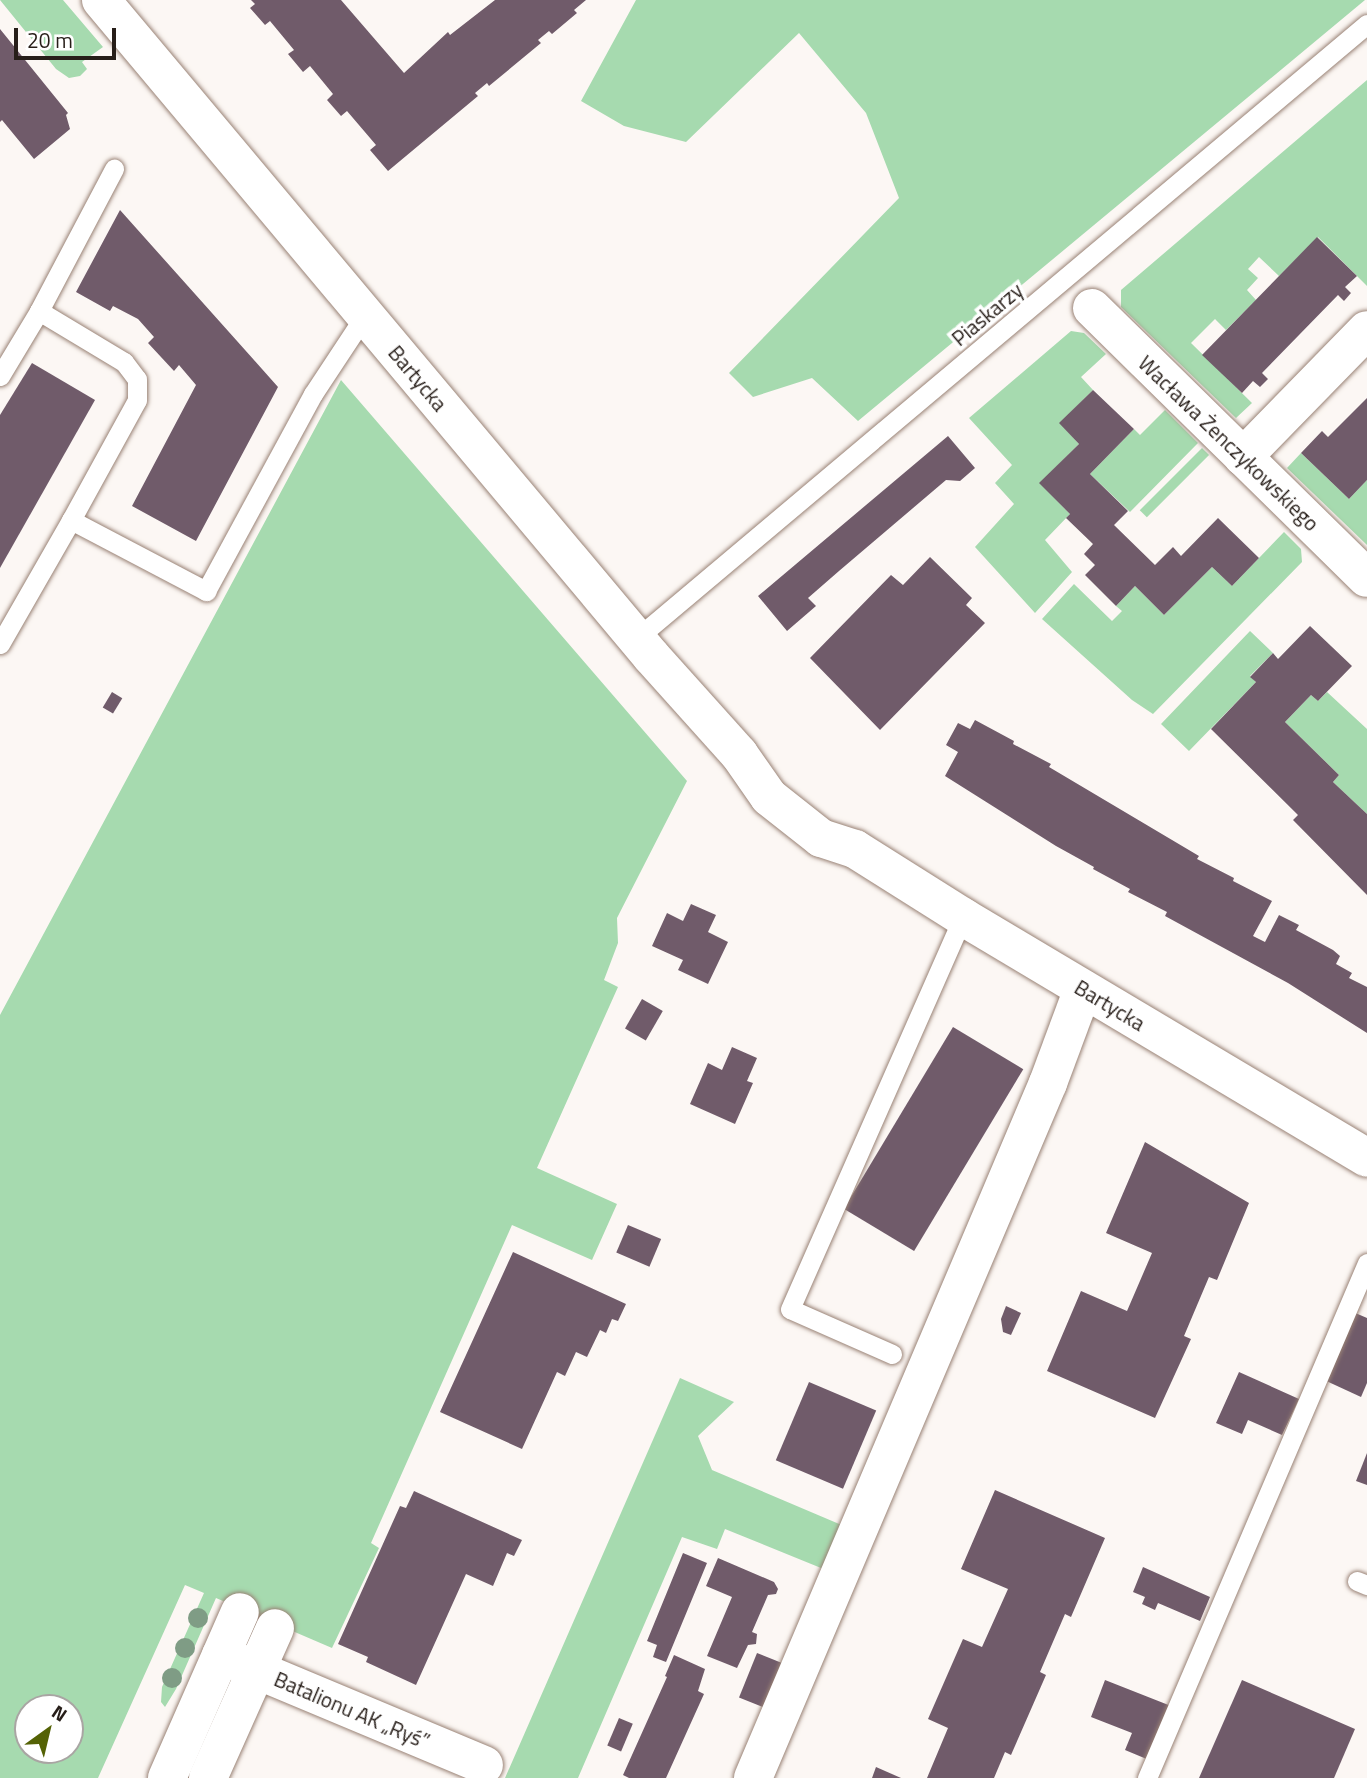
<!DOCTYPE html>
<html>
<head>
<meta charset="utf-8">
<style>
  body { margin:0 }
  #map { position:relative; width:1367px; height:1778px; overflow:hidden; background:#fcf7f4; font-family:"Titillium Web",sans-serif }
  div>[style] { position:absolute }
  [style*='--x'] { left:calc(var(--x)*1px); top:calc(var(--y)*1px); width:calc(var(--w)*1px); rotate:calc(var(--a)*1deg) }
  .green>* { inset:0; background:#a6daaf; transform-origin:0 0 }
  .building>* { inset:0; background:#705b6a; transform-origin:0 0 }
  .roads { filter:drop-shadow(0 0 2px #998275) drop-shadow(0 0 2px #998275) }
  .service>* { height:19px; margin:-9.5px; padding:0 9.5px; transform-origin:9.5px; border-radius:9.5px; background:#fff }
  .minor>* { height:38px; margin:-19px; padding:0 19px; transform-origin:19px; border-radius:19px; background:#fff }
  .tertiary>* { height:38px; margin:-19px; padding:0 19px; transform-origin:19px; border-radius:19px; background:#fff }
  .trees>* { width:20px; height:20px; margin:-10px; border-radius:50%; background:#7f9c85 }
  span { translate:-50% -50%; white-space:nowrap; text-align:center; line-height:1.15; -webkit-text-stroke:7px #fff; paint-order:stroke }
  .street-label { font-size:21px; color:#271e19 }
  .north { position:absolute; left:14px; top:1694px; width:70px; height:70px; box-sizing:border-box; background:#fff; border:2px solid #a9a5a3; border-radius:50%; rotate:34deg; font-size:19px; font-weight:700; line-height:28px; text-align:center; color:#271e19 }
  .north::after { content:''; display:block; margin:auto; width:24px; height:32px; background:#546205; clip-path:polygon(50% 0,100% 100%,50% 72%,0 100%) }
  .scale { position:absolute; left:14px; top:28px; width:102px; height:32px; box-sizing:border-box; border:4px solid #271e19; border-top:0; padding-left:9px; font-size:21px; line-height:24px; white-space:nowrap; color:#271e19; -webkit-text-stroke:5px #fff; paint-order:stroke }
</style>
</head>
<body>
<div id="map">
  <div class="green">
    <div style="clip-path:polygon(0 0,63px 0,103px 47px,82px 62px,87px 69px,80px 76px,69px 78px,56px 69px)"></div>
    <div style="clip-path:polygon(636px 0,1365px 0,858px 421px,812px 378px,753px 397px,729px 373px,899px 198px,866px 113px,799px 33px,686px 142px,624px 126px,581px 101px)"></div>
    <div style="clip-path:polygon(1367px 80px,1367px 286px,1318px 237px,1279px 276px,1259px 257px,1248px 269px,1258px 278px,1247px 290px,1256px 300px,1226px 330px,1215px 319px,1191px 343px,1252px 403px,1236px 418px,1121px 307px,1121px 290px)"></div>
    <div style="clip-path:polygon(1071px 331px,1084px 333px,1106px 354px,1081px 377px,1093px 390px,1060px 423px,1079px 444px,1040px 483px,1070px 514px,1045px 540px,1072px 572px,1035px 613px,975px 547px,1014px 504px,995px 483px,1012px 465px,969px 418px)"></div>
    <div style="clip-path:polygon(evenodd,341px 380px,687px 781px,617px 918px,618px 943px,604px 980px,618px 987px,537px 1168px,617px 1204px,592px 1260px,512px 1225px,371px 1543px,379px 1548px,332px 1648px,216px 1598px,176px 1689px,165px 1707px,161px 1702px,162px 1687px,204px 1593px,185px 1585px,98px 1778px,0 1778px,0 1015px,341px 380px,28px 1708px,70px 1708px,70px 1750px,28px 1750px,28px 1708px)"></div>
    <div style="clip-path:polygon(1165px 410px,1198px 443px,1130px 512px,1090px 474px,1134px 429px,1140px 435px)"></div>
    <div style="left:1202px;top:448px;width:10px;height:88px;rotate:45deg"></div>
    <div style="clip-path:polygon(1301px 453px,1349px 499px,1367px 480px,1367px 545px,1287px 468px)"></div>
    <div style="clip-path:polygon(1284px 532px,1301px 549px,1302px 562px,1153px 714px,1132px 700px,1042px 619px,1074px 584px,1112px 621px,1122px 611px,1116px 606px,1135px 586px,1164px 615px,1212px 567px,1232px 586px)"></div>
    <div style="clip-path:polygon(1250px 631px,1273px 653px,1250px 676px,1256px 682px,1189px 751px,1161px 724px)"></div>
    <div style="clip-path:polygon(1327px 692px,1367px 729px,1367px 814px,1333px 782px,1339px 775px,1285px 722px,1311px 695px,1318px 701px)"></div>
    <div style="clip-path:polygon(680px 1378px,734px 1402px,698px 1436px,712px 1470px,851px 1529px,832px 1566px,821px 1568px,725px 1529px,717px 1549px,682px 1537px,578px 1778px,505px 1778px)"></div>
  </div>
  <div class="building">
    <div style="clip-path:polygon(251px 0,341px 0,404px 73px,448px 32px,450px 35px,495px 0,586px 0,574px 10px,577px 13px,552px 34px,549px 31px,538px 40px,541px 43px,489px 86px,487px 83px,475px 93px,478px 96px,388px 171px,370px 150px,376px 145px,347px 111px,341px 116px,327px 100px,333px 94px,310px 66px,303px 72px,288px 54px,294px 50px,270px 21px,265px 25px,250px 8px,255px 4px)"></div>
    <div style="clip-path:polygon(0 29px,68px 113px,66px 115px,70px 129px,34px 159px,2px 120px,0 122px)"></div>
    <div style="clip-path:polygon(120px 210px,278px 387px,196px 541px,132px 506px,196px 385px,179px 365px,174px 371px,148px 343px,154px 337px,138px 319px,113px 306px,110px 311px,76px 292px)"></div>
    <div style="clip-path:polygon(1317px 237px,1357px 276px,1345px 287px,1351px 293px,1344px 301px,1338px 295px,1262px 373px,1268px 379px,1260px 387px,1253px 381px,1242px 393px,1202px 355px)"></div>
    <div style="clip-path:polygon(32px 363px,95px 400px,0 568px,0 415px)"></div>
    <div style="clip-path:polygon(1093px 390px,1134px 429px,1090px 474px,1128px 511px,1114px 525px,1155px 565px,1173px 547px,1181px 556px,1218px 518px,1259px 558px,1232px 586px,1212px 567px,1164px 615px,1135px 586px,1116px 606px,1085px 575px,1095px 565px,1084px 554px,1093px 544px,1066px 518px,1070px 514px,1039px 483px,1079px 444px,1059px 423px)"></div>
    <div style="clip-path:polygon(1367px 398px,1367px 480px,1349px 499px,1301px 453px,1322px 431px,1328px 437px)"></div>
    <div style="clip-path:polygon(948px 436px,975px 468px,960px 481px,946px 480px,839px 571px,808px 598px,816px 606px,787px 631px,758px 596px)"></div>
    <div style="clip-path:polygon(930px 557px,972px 598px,966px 605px,985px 623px,880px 730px,810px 658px,891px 575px,903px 585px)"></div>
    <div style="clip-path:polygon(1310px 626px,1352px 666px,1318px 701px,1311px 695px,1285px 722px,1339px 775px,1333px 782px,1367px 814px,1367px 895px,1293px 820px,1298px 815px,1211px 729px,1256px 682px,1250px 677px,1273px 653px,1278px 659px)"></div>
    <div style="left:112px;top:692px;width:12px;height:18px;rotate:31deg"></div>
    <div style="clip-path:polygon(975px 720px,1014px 741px,1013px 744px,1051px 764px,1049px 767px,1199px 856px,1197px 859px,1234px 878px,1233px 881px,1272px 901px,1253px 936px,1265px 942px,1279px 915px,1299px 925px,1296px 930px,1333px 950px,1340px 956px,1336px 964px,1352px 973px,1349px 978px,1367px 987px,1367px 1033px,1288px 983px,1165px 916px,1167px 912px,1128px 892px,1130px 889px,1093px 869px,1094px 867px,1056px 846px,945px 776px,958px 752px,946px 745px,958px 723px,970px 729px)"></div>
    <div style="clip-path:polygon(691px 904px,716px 915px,708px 932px,728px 942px,708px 984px,678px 970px,683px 960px,652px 946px,667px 913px,683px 921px)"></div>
    <div style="left:642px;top:999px;width:24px;height:34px;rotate:30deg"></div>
    <div style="left:953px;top:1027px;width:82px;height:212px;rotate:31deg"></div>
    <div style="clip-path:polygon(732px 1047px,757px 1058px,747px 1081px,753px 1083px,735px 1124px,690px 1104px,708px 1063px,722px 1070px)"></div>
    <div style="clip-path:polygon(1145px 1142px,1249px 1203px,1217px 1280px,1209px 1277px,1184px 1336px,1191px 1339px,1155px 1418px,1047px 1371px,1081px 1291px,1127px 1311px,1152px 1253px,1106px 1233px)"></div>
    <div style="left:628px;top:1225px;width:36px;height:30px;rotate:23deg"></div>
    <div style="clip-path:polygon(513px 1252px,626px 1304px,618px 1321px,612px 1319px,606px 1333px,600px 1330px,587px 1357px,576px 1352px,565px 1376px,557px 1372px,522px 1449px,440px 1412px)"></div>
    <div style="clip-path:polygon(1006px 1306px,1021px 1313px,1011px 1335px,1003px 1332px,1001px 1319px)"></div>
    <div style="clip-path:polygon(1353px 1312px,1367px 1318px,1367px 1383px,1361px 1397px,1322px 1379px)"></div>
    <div style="clip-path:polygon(1239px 1372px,1299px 1399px,1282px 1435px,1248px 1420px,1242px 1434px,1216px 1423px)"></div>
    <div style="left:809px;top:1382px;width:73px;height:85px;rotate:23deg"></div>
    <div style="clip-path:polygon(1367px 1453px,1367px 1485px,1356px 1481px)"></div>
    <div style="clip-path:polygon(995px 1490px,1105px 1538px,1071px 1617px,1065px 1614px,1040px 1672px,1046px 1675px,1011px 1755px,1005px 1752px,994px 1778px,927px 1778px,948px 1728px,928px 1719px,963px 1639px,982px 1647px,1008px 1589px,961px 1569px)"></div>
    <div style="clip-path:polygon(414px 1491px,522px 1540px,514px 1556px,507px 1553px,493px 1586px,466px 1574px,416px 1685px,366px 1662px,368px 1657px,338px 1644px,400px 1506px,406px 1508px)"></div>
    <div style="clip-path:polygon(683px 1553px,707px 1563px,666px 1662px,653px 1657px,657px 1645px,647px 1641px)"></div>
    <div style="clip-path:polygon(718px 1558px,774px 1582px,778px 1589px,776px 1594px,768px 1595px,752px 1632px,757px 1634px,756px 1644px,748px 1645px,737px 1668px,707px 1656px,732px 1597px,706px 1586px)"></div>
    <div style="clip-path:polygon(1143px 1567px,1210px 1597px,1200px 1621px,1158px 1603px,1155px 1610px,1142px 1604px,1145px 1597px,1133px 1592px)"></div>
    <div style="left:757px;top:1653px;width:35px;height:48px;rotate:22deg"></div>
    <div style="clip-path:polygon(674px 1655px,705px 1669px,698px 1691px,704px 1694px,666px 1778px,629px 1778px,623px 1775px,667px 1677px,665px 1676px)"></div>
    <div style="clip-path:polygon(1105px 1680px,1171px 1706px,1149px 1760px,1125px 1750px,1132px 1733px,1091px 1717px)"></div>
    <div style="clip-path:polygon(1242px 1680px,1355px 1729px,1334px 1778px,1199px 1778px)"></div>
    <div style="left:619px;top:1718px;width:15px;height:30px;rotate:23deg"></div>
    <div style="clip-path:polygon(876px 1767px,901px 1778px,872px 1778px)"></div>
  </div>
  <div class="roads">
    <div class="service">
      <div style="--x:39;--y:311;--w:99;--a:31"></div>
      <div style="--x:124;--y:362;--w:21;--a:53"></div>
      <div style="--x:137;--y:379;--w:21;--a:90"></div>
      <div style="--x:137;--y:400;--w:137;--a:118.8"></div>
      <div style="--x:0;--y:376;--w:76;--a:-59"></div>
      <div style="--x:39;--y:311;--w:161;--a:-62.2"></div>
      <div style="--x:637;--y:638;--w:954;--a:-40.07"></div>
      <div style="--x:0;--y:644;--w:143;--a:-60.2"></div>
      <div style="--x:71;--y:520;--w:153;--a:27.7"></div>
      <div style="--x:206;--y:591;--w:224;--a:-61.5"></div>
      <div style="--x:313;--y:394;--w:95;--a:-56.6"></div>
      <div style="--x:892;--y:1354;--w:111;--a:-156.2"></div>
      <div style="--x:790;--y:1309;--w:428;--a:-66.2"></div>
      <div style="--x:1357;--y:1581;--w:11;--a:22"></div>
      <div style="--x:1147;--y:1778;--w:560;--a:-66.87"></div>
    </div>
    <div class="minor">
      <div style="--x:1092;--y:308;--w:385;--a:44.5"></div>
      <div style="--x:1243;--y:457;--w:177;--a:-45.7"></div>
      <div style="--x:221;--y:1655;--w:285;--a:22.7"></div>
      <div style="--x:167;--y:1778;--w:181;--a:-66.3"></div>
      <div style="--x:208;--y:1778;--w:164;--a:-65.9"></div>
      <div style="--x:753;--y:1778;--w:755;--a:-67"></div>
      <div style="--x:1048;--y:1083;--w:100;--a:-69.6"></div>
    </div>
    <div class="tertiary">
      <div style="--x:101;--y:0;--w:856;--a:50.02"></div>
      <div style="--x:651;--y:656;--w:132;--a:48.1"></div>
      <div style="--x:739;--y:754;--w:52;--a:55.1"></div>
      <div style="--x:769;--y:797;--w:66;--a:38.3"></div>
      <div style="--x:821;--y:838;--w:36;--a:18"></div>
      <div style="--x:855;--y:849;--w:128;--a:32.2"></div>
      <div style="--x:963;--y:917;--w:470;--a:30.8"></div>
    </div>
  </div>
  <div class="trees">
    <div style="left:198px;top:1618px"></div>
    <div style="left:185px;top:1648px"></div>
    <div style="left:172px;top:1678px"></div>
  </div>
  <div class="street-label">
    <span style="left:987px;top:314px;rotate:-40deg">Piaskarzy</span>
    <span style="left:418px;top:378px;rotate:50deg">Bartycka</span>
    <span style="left:1229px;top:443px;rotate:44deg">Wacława Żenczykowskiego</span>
    <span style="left:1110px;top:1005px;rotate:31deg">Bartycka</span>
    <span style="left:352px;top:1710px;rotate:23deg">Batalionu AK „Ryś”</span>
  </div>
  <div class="north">N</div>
  <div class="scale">20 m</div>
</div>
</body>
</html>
